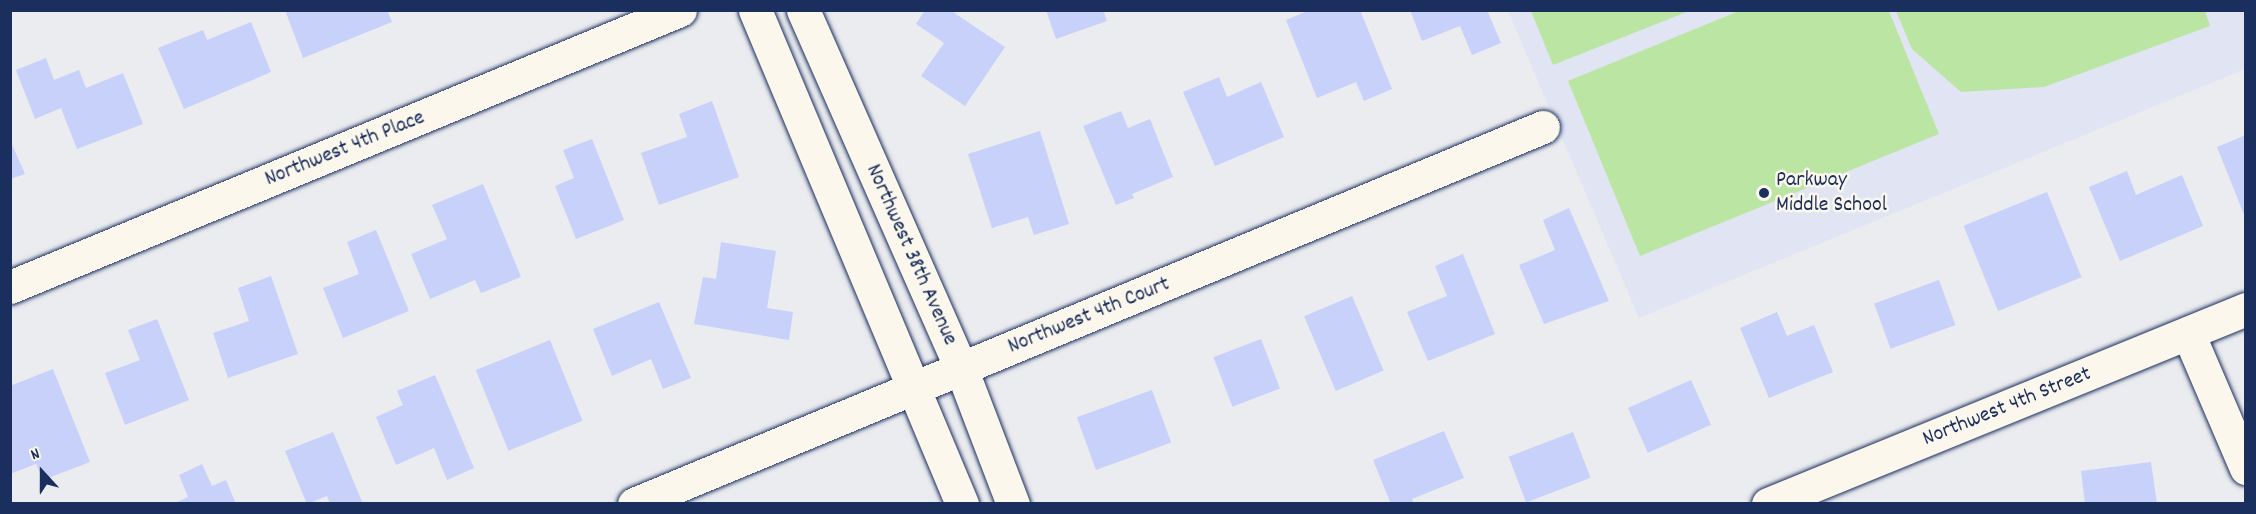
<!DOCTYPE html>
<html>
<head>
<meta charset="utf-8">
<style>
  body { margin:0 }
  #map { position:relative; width:2256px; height:514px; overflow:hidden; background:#ebecf0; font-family:Dekko,sans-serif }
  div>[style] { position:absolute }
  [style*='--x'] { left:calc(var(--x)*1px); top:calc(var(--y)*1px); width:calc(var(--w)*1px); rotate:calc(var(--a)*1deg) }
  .built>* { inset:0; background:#e0e4f3 }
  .green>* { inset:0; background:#bbe5a2 }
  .building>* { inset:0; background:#c7d1f9; transform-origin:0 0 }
  .roads { filter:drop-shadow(0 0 2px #1b2f5e) drop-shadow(0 0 2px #1b2f5e) }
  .minor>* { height:33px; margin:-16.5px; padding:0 16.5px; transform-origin:16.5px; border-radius:16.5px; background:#fbf7ec }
  .dots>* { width:16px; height:16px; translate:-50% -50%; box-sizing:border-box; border:3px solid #fbf7ec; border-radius:50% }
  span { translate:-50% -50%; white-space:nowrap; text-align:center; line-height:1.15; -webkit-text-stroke:5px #fbf7ec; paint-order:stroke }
  .street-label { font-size:22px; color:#1b2f5e }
  .poi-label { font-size:22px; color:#1b2f5e }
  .left { translate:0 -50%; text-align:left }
  .frame { position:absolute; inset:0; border:12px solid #1b2f5e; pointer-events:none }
  .north { position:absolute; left:12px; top:442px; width:60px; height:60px; -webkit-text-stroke:4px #fbf7ec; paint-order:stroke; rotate:339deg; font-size:16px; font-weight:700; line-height:24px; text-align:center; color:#1b2f5e }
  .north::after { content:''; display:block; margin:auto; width:21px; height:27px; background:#1b2f5e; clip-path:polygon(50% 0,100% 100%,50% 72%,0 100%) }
</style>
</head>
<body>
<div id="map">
  <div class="built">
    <div style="clip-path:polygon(1508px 11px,2245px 11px,2245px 69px,1639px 318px)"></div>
  </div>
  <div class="green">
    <div style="clip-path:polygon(1531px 11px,1689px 11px,1553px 65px)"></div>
    <div style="clip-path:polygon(1739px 11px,1889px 11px,1939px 134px,1640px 256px,1568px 81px)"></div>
    <div style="clip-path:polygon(2205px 11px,2210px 26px,2044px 87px,1961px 92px,1912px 49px,1896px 11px)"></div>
  </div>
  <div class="building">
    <div style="clip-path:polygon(285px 10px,387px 10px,392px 22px,303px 58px)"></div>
    <div style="clip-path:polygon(925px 10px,950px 10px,1005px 47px,965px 106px,921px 76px,944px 43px,916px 24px)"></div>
    <div style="clip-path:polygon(1046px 10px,1103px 10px,1107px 21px,1056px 39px)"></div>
    <div style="clip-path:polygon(1310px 10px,1360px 10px,1392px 89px,1364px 101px,1356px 82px,1317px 98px,1286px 20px)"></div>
    <div style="clip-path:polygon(1410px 10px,1487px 10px,1501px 43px,1472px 55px,1460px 26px,1422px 41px)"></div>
    <div style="clip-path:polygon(251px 22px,271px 72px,184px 109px,158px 48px,203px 30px,207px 40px)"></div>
    <div style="clip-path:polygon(46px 58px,54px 80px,79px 70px,86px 88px,123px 73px,143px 124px,77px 149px,61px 108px,35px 119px,16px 70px)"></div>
    <div style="clip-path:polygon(1219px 77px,1227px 97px,1261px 82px,1284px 137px,1215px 166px,1183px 92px)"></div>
    <div style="clip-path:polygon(712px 101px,739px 177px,659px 205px,641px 153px,687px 137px,679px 114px)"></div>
    <div style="clip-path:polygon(1121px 111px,1128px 128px,1150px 119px,1173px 177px,1132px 194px,1134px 198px,1116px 205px,1083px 126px)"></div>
    <div style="clip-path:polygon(1040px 131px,1069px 224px,1034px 235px,1028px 217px,992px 228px,968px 154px)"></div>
    <div style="clip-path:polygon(2246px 135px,2246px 217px,2245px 217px,2217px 147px)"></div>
    <div style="clip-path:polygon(592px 139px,624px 220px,576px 239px,555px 186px,574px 178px,563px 150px)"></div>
    <div style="clip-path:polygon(10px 140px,25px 174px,10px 179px)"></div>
    <div style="clip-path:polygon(2127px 171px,2136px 195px,2182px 175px,2203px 226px,2120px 261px,2089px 187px)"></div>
    <div style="clip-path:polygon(483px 184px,521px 277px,481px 293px,475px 280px,430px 299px,411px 254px,447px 239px,432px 205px)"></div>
    <div style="left:2047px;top:192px;width:92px;height:90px;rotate:68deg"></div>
    <div style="clip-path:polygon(1569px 208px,1609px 301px,1544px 324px,1519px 265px,1555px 250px,1543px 220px)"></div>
    <div style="clip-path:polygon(376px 230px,409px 311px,343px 338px,323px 288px,359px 274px,347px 242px)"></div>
    <div style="clip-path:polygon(721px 242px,776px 251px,767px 308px,793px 312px,789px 340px,694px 324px,703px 277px,716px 279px)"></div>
    <div style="clip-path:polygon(1463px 254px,1495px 334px,1428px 361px,1407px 312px,1447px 296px,1435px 266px)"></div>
    <div style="clip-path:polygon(271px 276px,298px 354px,228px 378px,213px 333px,249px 321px,238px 288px)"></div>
    <div style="left:1939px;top:280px;width:48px;height:69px;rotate:70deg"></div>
    <div style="left:1352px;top:296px;width:81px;height:52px;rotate:67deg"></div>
    <div style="clip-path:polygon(659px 302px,691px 378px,663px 389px,651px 359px,612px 376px,593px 329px)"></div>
    <div style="clip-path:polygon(1777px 312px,1787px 336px,1814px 325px,1833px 372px,1769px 398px,1740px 328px)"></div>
    <div style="clip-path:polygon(157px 319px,189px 400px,125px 425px,105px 373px,140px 360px,128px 330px)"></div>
    <div style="left:1261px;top:339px;width:53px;height:51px;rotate:69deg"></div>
    <div style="left:550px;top:340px;width:87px;height:80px;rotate:68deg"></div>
    <div style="clip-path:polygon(53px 369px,90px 462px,43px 480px,36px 464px,10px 474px,10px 386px)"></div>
    <div style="clip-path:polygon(435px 375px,474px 468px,447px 480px,434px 448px,396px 465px,376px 417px,403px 405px,397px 391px)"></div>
    <div style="left:1691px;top:380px;width:49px;height:69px;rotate:66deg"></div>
    <div style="left:1152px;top:390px;width:56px;height:80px;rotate:70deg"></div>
    <div style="clip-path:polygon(1444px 431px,1464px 478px,1412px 499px,1414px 504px,1391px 504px,1373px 460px)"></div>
    <div style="clip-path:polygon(333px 432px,363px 504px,330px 504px,327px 496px,307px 504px,285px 451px)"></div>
    <div style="left:1573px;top:432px;width:49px;height:69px;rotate:69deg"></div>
    <div style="clip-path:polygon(2151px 462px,2157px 504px,2085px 504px,2081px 471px)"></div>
    <div style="clip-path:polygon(202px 464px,212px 486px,226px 480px,236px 504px,173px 504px,188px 497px,179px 475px)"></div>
  </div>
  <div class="roads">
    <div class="minor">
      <div style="--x:755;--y:10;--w:536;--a:67.26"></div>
      <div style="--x:803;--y:10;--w:391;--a:66.2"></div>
      <div style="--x:961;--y:368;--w:146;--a:69.1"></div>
      <div style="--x:10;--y:287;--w:725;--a:-22.46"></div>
      <div style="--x:2188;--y:333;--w:147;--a:66.8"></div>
      <div style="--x:634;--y:504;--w:984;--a:-22.53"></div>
      <div style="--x:1768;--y:504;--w:516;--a:-22.19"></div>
    </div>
  </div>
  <div class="dots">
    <div style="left:1764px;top:193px;background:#1b2f5e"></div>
  </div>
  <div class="street-label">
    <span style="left:345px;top:149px;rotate:-22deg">Northwest 4th Place</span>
    <span style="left:911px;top:255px;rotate:66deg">Northwest 38th Avenue</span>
    <span style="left:1089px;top:316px;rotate:-22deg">Northwest 4th Court</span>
    <span style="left:2007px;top:407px;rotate:-22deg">Northwest 4th Street</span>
  </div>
  <div class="poi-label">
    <span class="left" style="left:1776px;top:193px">Parkway<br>Middle School</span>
  </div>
  <div class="frame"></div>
  <div class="north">N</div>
</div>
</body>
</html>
